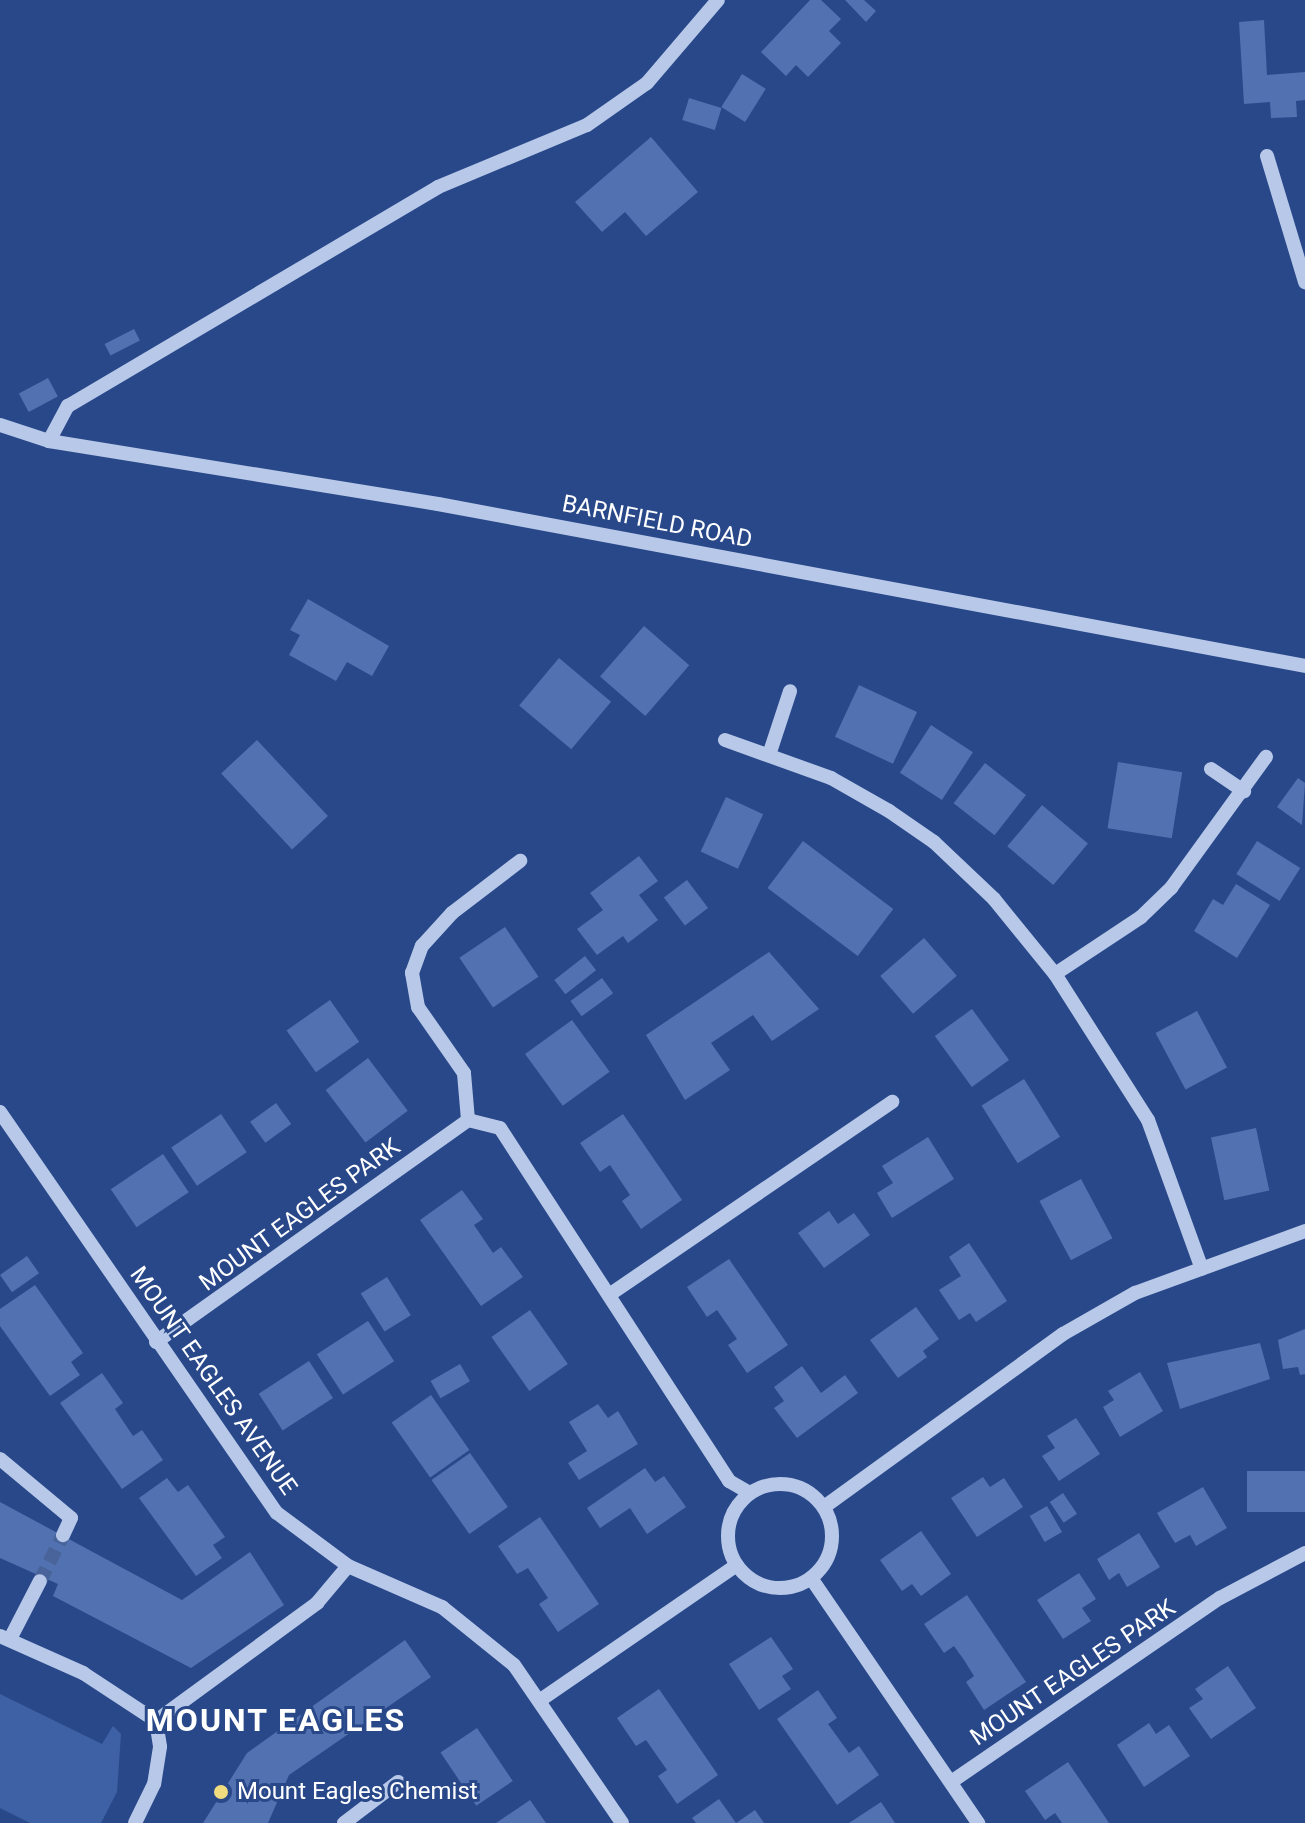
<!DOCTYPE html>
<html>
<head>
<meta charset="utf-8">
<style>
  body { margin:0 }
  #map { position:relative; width:1305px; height:1823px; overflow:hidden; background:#294889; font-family:Roboto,sans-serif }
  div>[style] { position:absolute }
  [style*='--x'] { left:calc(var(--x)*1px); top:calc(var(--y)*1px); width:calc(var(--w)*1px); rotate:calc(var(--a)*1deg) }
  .green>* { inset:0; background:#3e61a5 }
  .building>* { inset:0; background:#5271b0; transform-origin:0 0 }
  .minor-tunnel>* { height:14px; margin-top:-7px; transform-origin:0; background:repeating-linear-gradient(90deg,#49639b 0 14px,transparent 0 21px) }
  .minor>* { height:14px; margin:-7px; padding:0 7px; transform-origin:7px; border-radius:7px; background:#b7c8e9 }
  .minor>.ring { margin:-7px; padding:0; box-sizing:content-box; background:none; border:14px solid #b7c8e9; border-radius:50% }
  .dots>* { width:22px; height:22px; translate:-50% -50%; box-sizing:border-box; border:4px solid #294889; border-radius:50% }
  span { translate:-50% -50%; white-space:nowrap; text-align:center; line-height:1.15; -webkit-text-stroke:6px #294889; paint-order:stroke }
  .street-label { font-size:24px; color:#fff }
  .poi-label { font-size:24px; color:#fff }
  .left { translate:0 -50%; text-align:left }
  .district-label { font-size:32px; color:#fff; font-weight:700; letter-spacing:2px }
</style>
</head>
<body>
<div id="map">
  <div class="green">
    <div style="clip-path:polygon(0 1694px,102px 1744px,113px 1726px,121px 1734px,117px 1792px,101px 1823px,30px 1823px,0 1808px)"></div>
  </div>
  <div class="building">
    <div style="clip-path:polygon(810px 0,821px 0,841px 19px,829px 31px,841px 43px,808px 77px,796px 65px,786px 76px,761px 52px)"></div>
    <div style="clip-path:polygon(845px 0,864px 0,876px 11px,866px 22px)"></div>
    <div style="clip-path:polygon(1264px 20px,1267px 75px,1305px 72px,1305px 100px,1296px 101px,1297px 117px,1271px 118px,1270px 102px,1244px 104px,1239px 22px)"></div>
    <div style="left:742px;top:74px;width:28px;height:39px;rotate:32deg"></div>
    <div style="left:689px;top:98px;width:34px;height:23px;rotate:17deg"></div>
    <div style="clip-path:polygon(651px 137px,698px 192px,646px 236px,625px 212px,602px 232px,575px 202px)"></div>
    <div style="left:134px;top:329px;width:13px;height:33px;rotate:63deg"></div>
    <div style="left:48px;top:378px;width:21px;height:33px;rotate:62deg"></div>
    <div style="clip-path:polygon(308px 599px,389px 646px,372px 676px,347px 662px,336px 681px,289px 655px,300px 635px,290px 630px)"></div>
    <div style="left:644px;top:626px;width:60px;height:67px;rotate:41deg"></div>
    <div style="left:559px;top:658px;width:68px;height:62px;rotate:40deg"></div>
    <div style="left:859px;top:685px;width:64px;height:57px;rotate:25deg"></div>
    <div style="left:931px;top:725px;width:50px;height:57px;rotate:33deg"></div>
    <div style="left:257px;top:740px;width:104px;height:49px;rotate:47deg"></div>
    <div style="left:1118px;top:762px;width:65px;height:67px;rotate:9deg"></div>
    <div style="left:985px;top:763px;width:52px;height:51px;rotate:38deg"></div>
    <div style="clip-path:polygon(1298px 778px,1305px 783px,1302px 825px,1277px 807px)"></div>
    <div style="left:726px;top:797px;width:41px;height:60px;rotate:25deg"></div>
    <div style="left:1042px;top:805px;width:60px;height:54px;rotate:40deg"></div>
    <div style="left:803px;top:841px;width:113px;height:59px;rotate:37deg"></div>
    <div style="left:1257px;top:841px;width:51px;height:39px;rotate:32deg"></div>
    <div style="clip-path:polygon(639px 856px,658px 881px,639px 895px,658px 920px,628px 943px,623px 936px,597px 955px,577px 929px,603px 910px,590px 893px)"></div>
    <div style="left:687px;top:880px;width:35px;height:29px;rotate:53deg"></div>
    <div style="clip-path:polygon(1236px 884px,1270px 905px,1237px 958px,1194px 931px,1213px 899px,1223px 905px)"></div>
    <div style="left:505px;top:927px;width:60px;height:55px;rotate:56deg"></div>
    <div style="left:924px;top:938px;width:50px;height:58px;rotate:49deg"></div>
    <div style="clip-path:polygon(769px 952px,819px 1009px,772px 1041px,753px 1015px,711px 1043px,730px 1070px,685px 1100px,646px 1035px)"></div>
    <div style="left:585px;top:956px;width:18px;height:39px;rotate:52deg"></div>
    <div style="left:602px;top:978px;width:19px;height:39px;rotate:54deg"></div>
    <div style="left:330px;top:1000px;width:51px;height:53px;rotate:55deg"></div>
    <div style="left:972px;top:1009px;width:63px;height:46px;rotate:54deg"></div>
    <div style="left:1197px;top:1011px;width:64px;height:47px;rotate:62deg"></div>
    <div style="left:572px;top:1020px;width:64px;height:58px;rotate:54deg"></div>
    <div style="left:368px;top:1058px;width:66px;height:53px;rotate:53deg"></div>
    <div style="left:1024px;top:1079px;width:68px;height:50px;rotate:58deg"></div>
    <div style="left:276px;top:1103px;width:26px;height:32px;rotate:54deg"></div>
    <div style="left:221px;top:1114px;width:46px;height:60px;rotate:56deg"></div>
    <div style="clip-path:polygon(623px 1114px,682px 1200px,641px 1229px,622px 1201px,630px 1195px,610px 1165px,600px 1172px,580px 1143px)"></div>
    <div style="left:1256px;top:1128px;width:64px;height:46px;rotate:78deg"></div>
    <div style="clip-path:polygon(928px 1137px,954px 1179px,892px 1218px,877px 1193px,893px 1183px,882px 1166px)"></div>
    <div style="left:163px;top:1154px;width:46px;height:63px;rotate:56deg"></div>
    <div style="left:1081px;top:1179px;width:67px;height:47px;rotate:62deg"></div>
    <div style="clip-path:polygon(462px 1190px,483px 1219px,474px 1225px,493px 1253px,501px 1247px,523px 1277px,481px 1306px,420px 1220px)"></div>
    <div style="clip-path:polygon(829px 1211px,838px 1224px,854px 1213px,870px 1235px,824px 1268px,798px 1233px)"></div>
    <div style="clip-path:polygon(969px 1243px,1007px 1301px,976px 1322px,970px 1313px,959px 1320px,939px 1290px,961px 1276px,949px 1257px)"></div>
    <div style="left:27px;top:1256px;width:21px;height:33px;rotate:55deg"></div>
    <div style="clip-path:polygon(729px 1259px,788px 1345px,747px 1373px,728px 1345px,737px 1339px,717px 1310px,707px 1317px,687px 1287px)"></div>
    <div style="left:387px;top:1277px;width:45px;height:31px;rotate:58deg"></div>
    <div style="clip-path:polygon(35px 1285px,83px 1353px,71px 1362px,80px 1375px,50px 1396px,0 1326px,0 1309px)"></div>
    <div style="clip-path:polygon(916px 1307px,939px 1339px,923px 1351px,927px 1357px,898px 1378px,870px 1340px)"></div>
    <div style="left:530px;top:1310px;width:66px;height:47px;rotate:55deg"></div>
    <div style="left:368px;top:1321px;width:48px;height:61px;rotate:57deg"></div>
    <div style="clip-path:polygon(1305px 1329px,1305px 1374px,1300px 1375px,1298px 1367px,1283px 1369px,1278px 1340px)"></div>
    <div style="clip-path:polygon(1260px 1343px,1270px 1379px,1180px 1409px,1167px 1363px)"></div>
    <div style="left:309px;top:1361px;width:44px;height:60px;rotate:57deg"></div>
    <div style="left:460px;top:1364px;width:20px;height:34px;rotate:60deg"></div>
    <div style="clip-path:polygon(802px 1366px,821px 1393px,845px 1375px,858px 1393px,797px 1438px,774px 1408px,784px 1401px,774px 1387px)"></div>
    <div style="clip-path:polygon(1140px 1372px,1163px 1411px,1120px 1437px,1103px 1407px,1114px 1400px,1108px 1391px)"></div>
    <div style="clip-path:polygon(102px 1373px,123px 1403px,115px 1409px,133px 1436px,142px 1430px,163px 1460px,122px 1489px,60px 1403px)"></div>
    <div style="left:431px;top:1395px;width:67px;height:48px;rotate:55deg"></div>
    <div style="clip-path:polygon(598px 1404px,608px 1418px,618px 1411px,638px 1444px,579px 1480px,568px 1463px,587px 1451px,569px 1422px)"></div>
    <div style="clip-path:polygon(1076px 1418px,1100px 1454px,1059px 1481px,1042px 1456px,1055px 1448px,1047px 1436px)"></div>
    <div style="left:470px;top:1453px;width:66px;height:47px;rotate:55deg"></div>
    <div style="clip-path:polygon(645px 1468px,655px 1482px,664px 1476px,686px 1507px,647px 1534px,630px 1508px,600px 1528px,587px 1508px)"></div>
    <div style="left:1305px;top:1471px;width:41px;height:58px;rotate:90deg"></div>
    <div style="clip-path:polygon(983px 1477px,990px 1487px,1004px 1478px,1023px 1507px,977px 1537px,951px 1498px)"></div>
    <div style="clip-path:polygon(167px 1478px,178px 1492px,188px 1485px,225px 1537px,213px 1545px,222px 1558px,196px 1576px,139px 1498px)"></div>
    <div style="clip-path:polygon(1203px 1487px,1227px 1528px,1196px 1546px,1190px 1535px,1175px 1543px,1157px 1513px)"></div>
    <div style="left:1063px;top:1493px;width:25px;height:16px;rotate:56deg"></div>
    <div style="clip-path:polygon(0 1502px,182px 1600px,250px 1552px,284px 1605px,191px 1668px,53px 1596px,58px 1584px,0 1558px)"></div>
    <div style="left:1047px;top:1506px;width:30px;height:20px;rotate:60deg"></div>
    <div style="clip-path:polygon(540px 1517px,599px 1604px,558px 1632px,539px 1604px,548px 1598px,528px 1568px,517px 1574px,498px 1546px)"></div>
    <div style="clip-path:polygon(921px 1531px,951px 1574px,921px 1596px,912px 1584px,902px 1591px,880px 1560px)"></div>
    <div style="clip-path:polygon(1139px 1533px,1160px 1567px,1127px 1587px,1119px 1573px,1109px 1580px,1097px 1559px)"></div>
    <div style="clip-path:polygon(1079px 1573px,1096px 1599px,1082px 1608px,1091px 1621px,1063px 1639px,1037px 1600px)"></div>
    <div style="clip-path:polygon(967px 1595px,1026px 1682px,984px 1710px,966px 1682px,974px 1676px,964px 1660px,954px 1646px,944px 1653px,924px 1624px)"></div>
    <div style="clip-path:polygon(771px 1637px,793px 1669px,782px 1676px,791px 1689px,759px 1710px,729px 1664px)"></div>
    <div style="clip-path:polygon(405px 1640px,431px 1677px,289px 1775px,268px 1823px,203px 1823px,247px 1753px)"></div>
    <div style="clip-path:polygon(1228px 1666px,1256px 1708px,1211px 1739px,1189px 1708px,1203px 1699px,1195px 1689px)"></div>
    <div style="clip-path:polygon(659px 1689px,718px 1775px,677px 1804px,658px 1776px,667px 1770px,646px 1740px,636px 1746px,617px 1718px)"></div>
    <div style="clip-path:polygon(818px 1690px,837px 1718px,828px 1724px,849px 1753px,859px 1746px,879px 1775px,837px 1805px,777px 1719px)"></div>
    <div style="clip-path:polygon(1149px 1723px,1156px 1734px,1169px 1725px,1190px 1756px,1144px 1787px,1117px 1745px)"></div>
    <div style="left:477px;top:1728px;width:64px;height:44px;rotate:56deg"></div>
    <div style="clip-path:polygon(1068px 1762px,1097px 1805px,1109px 1823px,1062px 1823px,1055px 1813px,1045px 1820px,1025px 1791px)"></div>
    <div style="clip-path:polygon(719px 1799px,736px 1823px,696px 1823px,692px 1818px)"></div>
    <div style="clip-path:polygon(530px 1800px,546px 1823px,496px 1823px)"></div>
    <div style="clip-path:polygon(881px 1802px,895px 1823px,849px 1823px)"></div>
    <div style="clip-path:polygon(755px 1810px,764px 1823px,736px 1823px)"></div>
  </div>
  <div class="minor-tunnel">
    <div style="--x:40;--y:1581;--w:51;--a:-63.4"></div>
  </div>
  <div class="minor">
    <div style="--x:1267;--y:156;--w:132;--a:73.2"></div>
    <div style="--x:0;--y:425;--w:52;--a:18.1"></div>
    <div style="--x:49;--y:441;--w:394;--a:9.2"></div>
    <div style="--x:438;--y:504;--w:882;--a:10.58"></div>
    <div style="--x:49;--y:441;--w:40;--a:-62"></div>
    <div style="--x:68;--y:406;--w:430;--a:-30.6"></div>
    <div style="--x:438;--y:187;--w:161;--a:-22.6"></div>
    <div style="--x:587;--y:125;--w:73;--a:-35"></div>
    <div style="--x:647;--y:83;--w:109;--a:-49.5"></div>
    <div style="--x:725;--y:740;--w:113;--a:19.7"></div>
    <div style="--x:831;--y:778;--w:67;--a:29.6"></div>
    <div style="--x:889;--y:811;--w:55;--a:34.6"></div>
    <div style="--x:934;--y:842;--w:83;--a:43.5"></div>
    <div style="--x:994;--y:899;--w:97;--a:50.9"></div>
    <div style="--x:1055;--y:974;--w:173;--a:57.5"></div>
    <div style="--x:1148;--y:1120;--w:158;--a:70.1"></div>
    <div style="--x:770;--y:752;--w:64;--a:-71.8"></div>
    <div style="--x:1211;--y:769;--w:40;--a:34"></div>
    <div style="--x:1055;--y:974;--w:103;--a:-33.5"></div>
    <div style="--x:1141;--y:917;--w:42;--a:-44"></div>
    <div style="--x:1171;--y:888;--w:162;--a:-54.1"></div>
    <div style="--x:0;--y:1112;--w:487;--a:55.4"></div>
    <div style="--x:277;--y:1513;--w:89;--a:36.7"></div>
    <div style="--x:348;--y:1566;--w:103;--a:23.6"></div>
    <div style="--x:442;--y:1607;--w:92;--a:38.9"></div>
    <div style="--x:514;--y:1665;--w:191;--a:55.6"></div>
    <div style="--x:468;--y:1120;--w:47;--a:-94.9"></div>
    <div style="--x:464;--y:1073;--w:80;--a:-124.9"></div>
    <div style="--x:418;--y:1007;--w:35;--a:-100"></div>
    <div style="--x:412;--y:973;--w:29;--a:-70"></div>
    <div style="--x:422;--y:946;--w:45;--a:-47.7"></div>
    <div style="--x:452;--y:913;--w:86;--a:-37.4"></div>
    <div style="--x:609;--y:1295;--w:343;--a:-34.3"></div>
    <div style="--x:156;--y:1342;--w:383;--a:-35.4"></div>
    <div style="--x:468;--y:1120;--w:33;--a:14"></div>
    <div style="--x:500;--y:1128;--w:421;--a:57"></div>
    <div style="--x:729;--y:1481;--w:24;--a:30"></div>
    <div style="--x:0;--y:1459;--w:92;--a:39.7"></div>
    <div style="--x:71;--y:1518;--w:19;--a:115"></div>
    <div class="ring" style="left:728px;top:1484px;width:90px;height:90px"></div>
    <div style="--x:824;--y:1507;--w:295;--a:-35.9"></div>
    <div style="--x:1063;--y:1334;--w:83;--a:-29.7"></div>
    <div style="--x:1135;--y:1293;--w:181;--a:-20"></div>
    <div style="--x:811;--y:1578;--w:297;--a:55.7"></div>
    <div style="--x:0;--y:1636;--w:91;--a:24"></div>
    <div style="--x:83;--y:1673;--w:87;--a:33.3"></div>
    <div style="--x:156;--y:1721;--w:26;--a:81"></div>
    <div style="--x:160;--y:1747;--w:37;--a:99"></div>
    <div style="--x:154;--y:1784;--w:43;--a:116"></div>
    <div style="--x:10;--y:1639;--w:65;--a:-62.7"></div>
    <div style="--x:539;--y:1701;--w:240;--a:-34.5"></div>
    <div style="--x:156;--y:1721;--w:200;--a:-36.2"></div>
    <div style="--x:317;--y:1603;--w:48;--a:-50"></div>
    <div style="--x:951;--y:1782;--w:326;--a:-34.4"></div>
    <div style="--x:1220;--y:1598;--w:96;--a:-27.9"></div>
    <div style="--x:344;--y:1823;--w:68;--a:-37.2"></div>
  </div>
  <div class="dots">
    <div style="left:221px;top:1792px;background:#f0db7e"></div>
  </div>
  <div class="street-label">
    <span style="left:657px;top:522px;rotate:11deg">BARNFIELD ROAD</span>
    <span style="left:300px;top:1215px;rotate:-36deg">MOUNT EAGLES PARK</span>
    <span style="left:213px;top:1381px;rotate:55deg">MOUNT EAGLES AVENUE</span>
    <span style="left:1073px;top:1673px;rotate:-34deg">MOUNT EAGLES PARK</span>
  </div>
  <div class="poi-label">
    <span class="left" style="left:237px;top:1792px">Mount Eagles Chemist</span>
  </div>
  <div class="district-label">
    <span style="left:276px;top:1720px">MOUNT EAGLES</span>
  </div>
</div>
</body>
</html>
